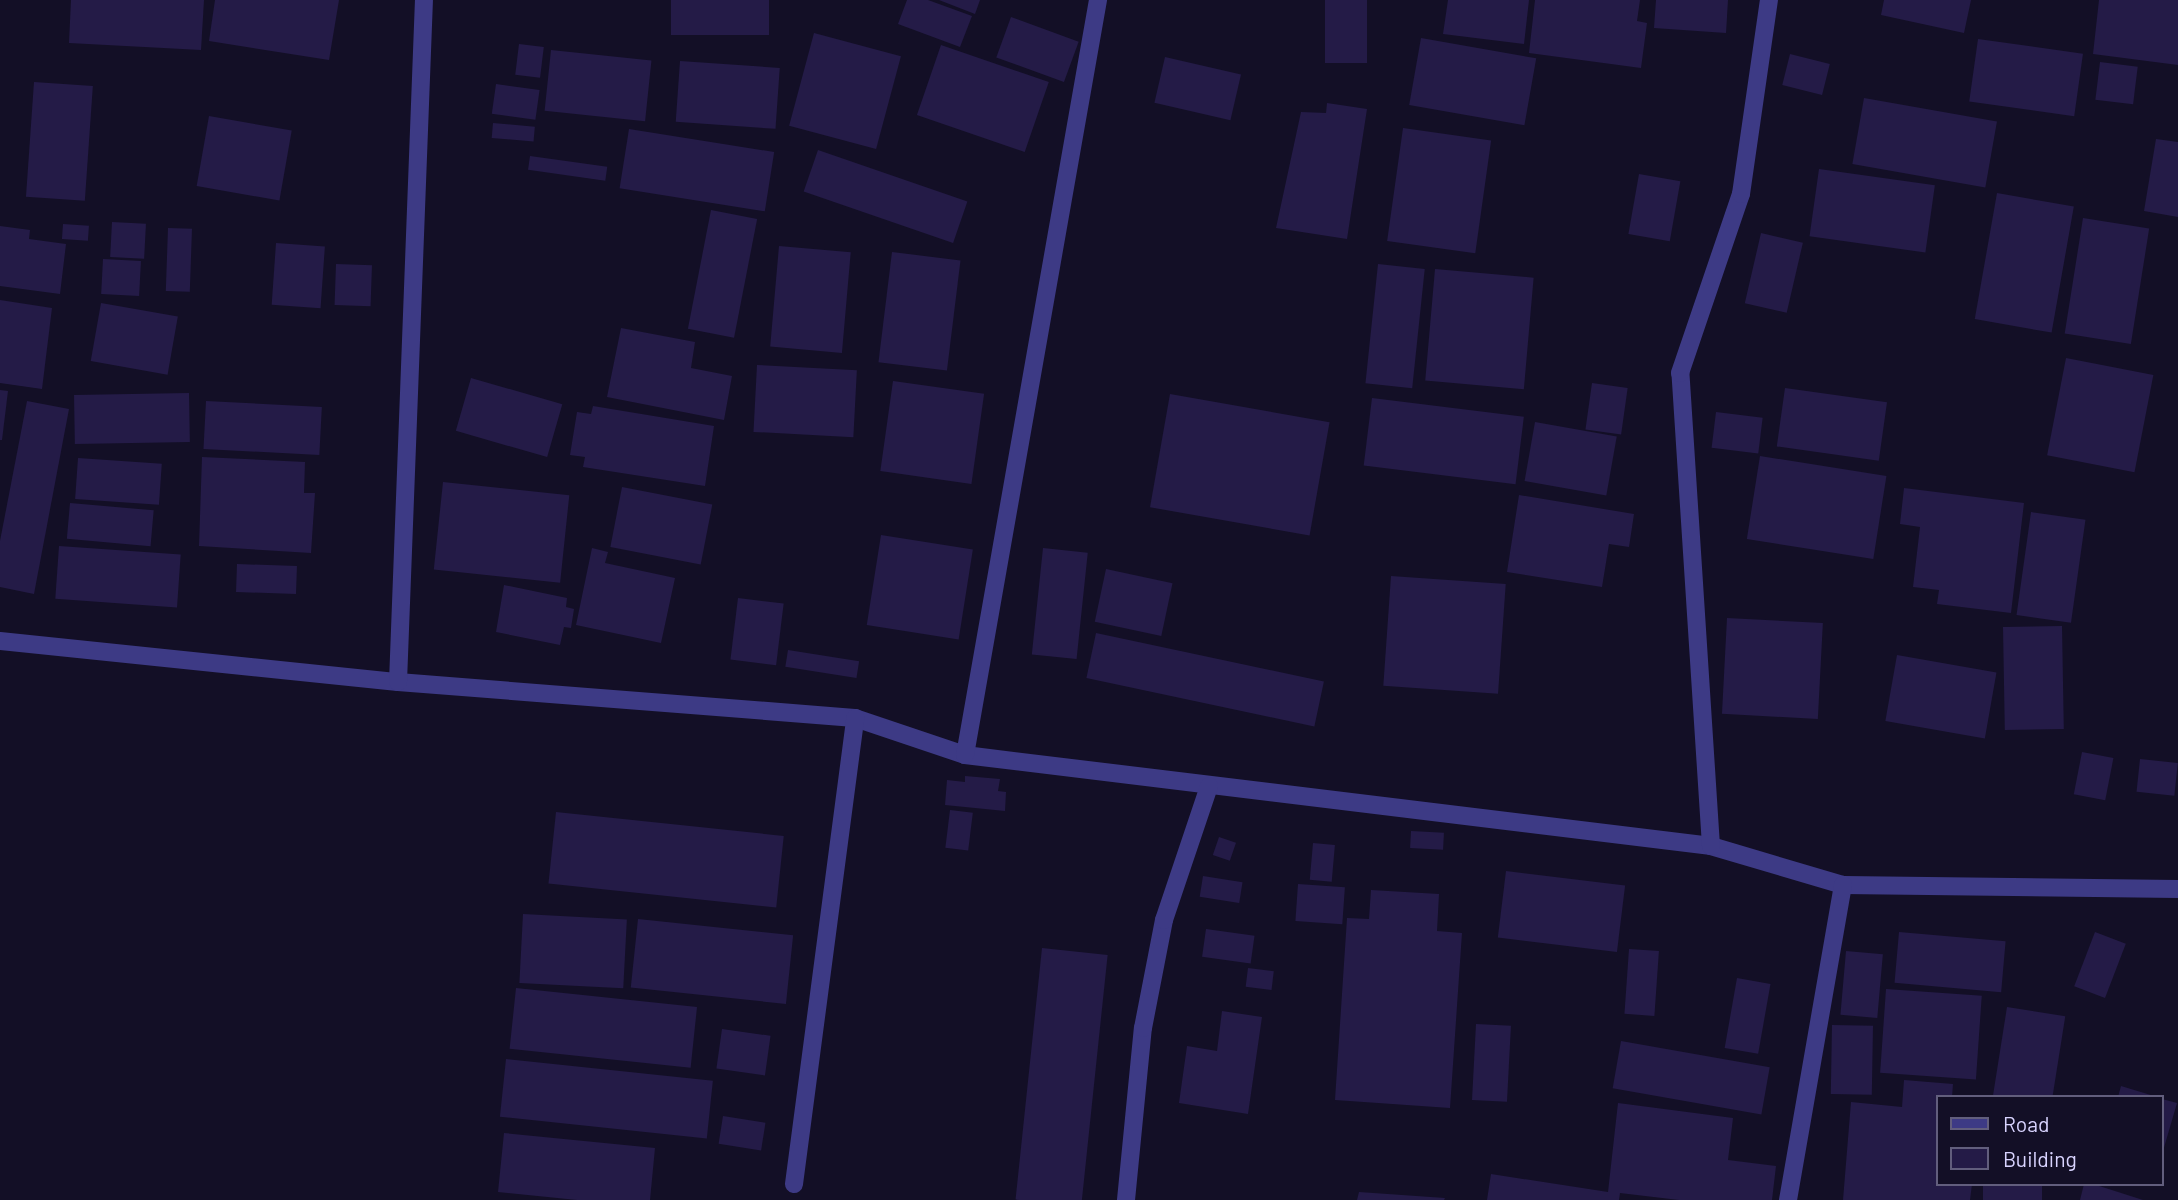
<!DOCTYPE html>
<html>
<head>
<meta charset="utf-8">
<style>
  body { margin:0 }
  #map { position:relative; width:2178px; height:1200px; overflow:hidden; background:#130f26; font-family:Barlow,sans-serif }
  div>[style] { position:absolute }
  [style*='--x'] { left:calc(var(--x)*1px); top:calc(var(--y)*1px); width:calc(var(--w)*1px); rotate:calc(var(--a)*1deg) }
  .building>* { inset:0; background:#241b47; transform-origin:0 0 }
  .minor>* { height:18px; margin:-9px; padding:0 9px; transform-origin:9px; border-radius:9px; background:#3d3a85 }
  span { translate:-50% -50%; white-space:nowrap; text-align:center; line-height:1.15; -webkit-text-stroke:6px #130f26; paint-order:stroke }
  .legend { position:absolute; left:1936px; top:1095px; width:228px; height:91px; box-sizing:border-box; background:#130f26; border:2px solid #625e7d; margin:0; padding:9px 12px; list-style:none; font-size:21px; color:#d9d4ff }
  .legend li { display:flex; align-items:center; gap:14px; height:35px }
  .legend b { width:35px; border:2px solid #625e7d }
</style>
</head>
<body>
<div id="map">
  <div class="building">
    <div style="clip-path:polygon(71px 0,204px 0,201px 50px,69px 43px)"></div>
    <div style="clip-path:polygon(215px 0,339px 0,329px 60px,209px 41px)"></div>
    <div style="left:671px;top:0;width:98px;height:35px"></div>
    <div style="clip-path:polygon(907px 0,928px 0,972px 16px,960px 47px,898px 24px)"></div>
    <div style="clip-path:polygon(939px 0,980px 0,975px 14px)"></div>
    <div style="left:1325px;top:0;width:42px;height:63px"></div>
    <div style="clip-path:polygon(1448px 0,1529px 0,1524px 44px,1443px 34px)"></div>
    <div style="clip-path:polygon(1535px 0,1640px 0,1637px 21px,1647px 23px,1641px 68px,1529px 53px)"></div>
    <div style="clip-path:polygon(1656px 0,1728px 0,1726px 33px,1654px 28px)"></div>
    <div style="clip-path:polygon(1884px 0,1971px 0,1964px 33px,1881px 15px)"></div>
    <div style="clip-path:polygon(2099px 0,2178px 0,2178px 65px,2093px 54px)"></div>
    <div style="left:1011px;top:17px;width:72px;height:43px;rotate:20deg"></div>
    <div style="left:814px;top:33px;width:90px;height:96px;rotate:15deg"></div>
    <div style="left:1421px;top:38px;width:117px;height:68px;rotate:10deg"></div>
    <div style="left:1978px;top:39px;width:106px;height:63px;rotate:8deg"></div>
    <div style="left:519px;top:44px;width:25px;height:31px;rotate:7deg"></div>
    <div style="left:941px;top:45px;width:114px;height:74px;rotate:19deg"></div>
    <div style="left:551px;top:50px;width:101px;height:61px;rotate:6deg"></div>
    <div style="left:1790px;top:54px;width:41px;height:32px;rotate:14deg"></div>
    <div style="left:1165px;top:57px;width:78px;height:47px;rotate:13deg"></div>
    <div style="left:680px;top:61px;width:100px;height:61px;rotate:4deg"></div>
    <div style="left:2100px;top:62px;width:38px;height:38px;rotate:7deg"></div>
    <div style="left:34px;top:82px;width:59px;height:115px;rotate:4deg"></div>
    <div style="left:496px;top:84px;width:44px;height:30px;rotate:8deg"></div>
    <div style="left:1864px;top:98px;width:135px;height:67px;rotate:10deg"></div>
    <div style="clip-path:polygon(1327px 103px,1367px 109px,1347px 239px,1276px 228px,1301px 112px,1326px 113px)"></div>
    <div style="left:209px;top:116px;width:84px;height:71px;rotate:10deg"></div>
    <div style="left:493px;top:123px;width:42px;height:15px;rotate:5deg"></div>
    <div style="left:1403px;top:128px;width:89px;height:114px;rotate:8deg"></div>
    <div style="left:629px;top:129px;width:147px;height:60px;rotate:9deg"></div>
    <div style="clip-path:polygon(2156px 139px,2178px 142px,2178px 217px,2144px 211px)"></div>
    <div style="left:818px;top:150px;width:158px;height:44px;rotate:19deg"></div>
    <div style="left:530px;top:156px;width:78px;height:14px;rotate:8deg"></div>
    <div style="left:1819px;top:169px;width:117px;height:68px;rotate:8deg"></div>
    <div style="left:1639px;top:174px;width:42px;height:61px;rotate:10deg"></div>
    <div style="left:1997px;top:193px;width:78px;height:128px;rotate:10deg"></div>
    <div style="left:711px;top:210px;width:47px;height:121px;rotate:11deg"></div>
    <div style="left:2083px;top:218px;width:67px;height:117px;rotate:9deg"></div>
    <div style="left:112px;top:222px;width:34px;height:35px;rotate:3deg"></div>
    <div style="left:63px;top:224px;width:26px;height:15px;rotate:4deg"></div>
    <div style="clip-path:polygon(0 226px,30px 230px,29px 239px,66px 244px,60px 294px,0 286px)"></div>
    <div style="left:168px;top:228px;width:24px;height:63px;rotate:2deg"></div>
    <div style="left:1761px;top:233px;width:43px;height:72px;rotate:13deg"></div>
    <div style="left:276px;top:243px;width:49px;height:62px;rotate:4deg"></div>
    <div style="left:779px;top:246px;width:72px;height:101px;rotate:5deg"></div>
    <div style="left:892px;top:252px;width:69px;height:111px;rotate:7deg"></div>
    <div style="left:103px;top:259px;width:38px;height:35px;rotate:3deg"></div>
    <div style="left:336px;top:264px;width:36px;height:41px;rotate:2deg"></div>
    <div style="left:1378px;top:264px;width:47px;height:120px;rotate:6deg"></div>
    <div style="left:1435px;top:269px;width:99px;height:112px;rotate:5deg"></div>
    <div style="clip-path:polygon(0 300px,52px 308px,42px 389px,0 383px)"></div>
    <div style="left:101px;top:303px;width:78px;height:59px;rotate:10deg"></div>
    <div style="clip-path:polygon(621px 328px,695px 342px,691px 368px,732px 376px,724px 420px,607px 397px)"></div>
    <div style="left:2066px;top:358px;width:89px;height:99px;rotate:11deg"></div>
    <div style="left:757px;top:365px;width:100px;height:67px;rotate:3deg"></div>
    <div style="left:471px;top:378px;width:95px;height:55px;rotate:16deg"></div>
    <div style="left:893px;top:381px;width:92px;height:91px;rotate:8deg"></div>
    <div style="left:1592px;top:383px;width:36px;height:47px;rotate:8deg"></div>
    <div style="left:1785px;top:388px;width:103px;height:59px;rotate:8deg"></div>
    <div style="clip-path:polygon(0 390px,8px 391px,2px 440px,0 440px)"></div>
    <div style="left:189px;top:393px;width:49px;height:115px;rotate:89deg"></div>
    <div style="left:1170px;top:394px;width:162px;height:115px;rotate:10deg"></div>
    <div style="left:1372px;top:398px;width:153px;height:68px;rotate:7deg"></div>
    <div style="clip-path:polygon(27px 401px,69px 409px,34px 594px,0 587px,0 541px)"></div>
    <div style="left:206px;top:401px;width:116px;height:48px;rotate:3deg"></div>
    <div style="clip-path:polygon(593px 406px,714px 426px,705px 486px,583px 467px,585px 457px,570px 455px,577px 412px,591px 414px)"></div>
    <div style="left:1716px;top:412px;width:47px;height:36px;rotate:7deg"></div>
    <div style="left:1535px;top:422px;width:83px;height:60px;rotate:10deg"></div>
    <div style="left:1760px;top:456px;width:128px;height:84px;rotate:9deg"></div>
    <div style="clip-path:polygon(202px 457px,305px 462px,304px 493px,315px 493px,311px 553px,199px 546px)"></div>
    <div style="left:78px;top:458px;width:84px;height:41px;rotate:4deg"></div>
    <div style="left:443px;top:482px;width:127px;height:88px;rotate:6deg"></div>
    <div style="left:622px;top:487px;width:92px;height:61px;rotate:11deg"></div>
    <div style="clip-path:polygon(1904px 488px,2024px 503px,2011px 613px,1937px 604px,1939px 590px,1913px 587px,1920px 527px,1900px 524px)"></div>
    <div style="clip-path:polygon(1519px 495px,1634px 514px,1629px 547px,1609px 544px,1602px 587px,1507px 572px)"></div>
    <div style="left:70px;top:503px;width:84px;height:36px;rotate:5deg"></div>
    <div style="left:2031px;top:512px;width:55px;height:104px;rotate:8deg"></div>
    <div style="left:881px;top:535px;width:93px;height:91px;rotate:9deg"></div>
    <div style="left:59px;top:546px;width:122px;height:53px;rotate:4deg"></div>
    <div style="clip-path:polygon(592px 548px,608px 552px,605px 563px,675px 578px,661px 643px,576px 625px)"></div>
    <div style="left:1043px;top:548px;width:45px;height:107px;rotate:6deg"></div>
    <div style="left:237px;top:564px;width:60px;height:28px;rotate:2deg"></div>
    <div style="left:1106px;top:569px;width:68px;height:54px;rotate:12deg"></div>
    <div style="left:1391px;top:576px;width:115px;height:110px;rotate:4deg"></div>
    <div style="clip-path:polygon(504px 585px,567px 598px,566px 607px,574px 609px,571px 628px,564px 627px,560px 645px,496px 632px)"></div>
    <div style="left:738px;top:598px;width:46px;height:62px;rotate:7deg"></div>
    <div style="left:1727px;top:618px;width:96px;height:96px;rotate:3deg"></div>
    <div style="left:2062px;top:626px;width:103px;height:59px;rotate:89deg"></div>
    <div style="left:1096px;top:633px;width:233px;height:46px;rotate:12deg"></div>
    <div style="left:788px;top:650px;width:72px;height:17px;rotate:9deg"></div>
    <div style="left:1897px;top:655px;width:101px;height:67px;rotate:10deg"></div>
    <div style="left:2082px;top:752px;width:32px;height:43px;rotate:11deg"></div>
    <div style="left:2140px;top:759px;width:38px;height:33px;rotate:6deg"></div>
    <div style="clip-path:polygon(965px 776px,1000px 779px,998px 791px,1006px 792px,1005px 811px,945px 805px,947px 780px,965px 782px)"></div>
    <div style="left:950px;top:810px;width:23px;height:38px;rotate:7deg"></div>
    <div style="left:556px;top:812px;width:229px;height:72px;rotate:6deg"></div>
    <div style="left:1411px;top:831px;width:33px;height:17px;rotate:3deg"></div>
    <div style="left:1219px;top:837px;width:18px;height:19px;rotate:19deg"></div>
    <div style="left:1313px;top:843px;width:22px;height:37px;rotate:5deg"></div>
    <div style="left:1506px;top:871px;width:120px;height:67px;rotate:7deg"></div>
    <div style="left:1203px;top:876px;width:40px;height:21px;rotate:9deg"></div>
    <div style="left:1298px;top:884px;width:47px;height:37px;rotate:4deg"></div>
    <div style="clip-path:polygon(1371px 890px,1439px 894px,1437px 931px,1462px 933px,1450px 1108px,1335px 1100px,1347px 918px,1369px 919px)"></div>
    <div style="left:523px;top:914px;width:104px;height:69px;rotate:3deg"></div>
    <div style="left:638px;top:919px;width:156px;height:69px;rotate:6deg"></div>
    <div style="left:1206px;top:929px;width:49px;height:28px;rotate:8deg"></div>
    <div style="left:1899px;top:932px;width:107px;height:51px;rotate:5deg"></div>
    <div style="left:2095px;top:932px;width:33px;height:58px;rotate:21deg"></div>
    <div style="left:1042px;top:948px;width:66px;height:253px;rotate:6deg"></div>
    <div style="left:1629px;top:949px;width:30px;height:65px;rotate:4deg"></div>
    <div style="left:1846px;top:951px;width:37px;height:64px;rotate:5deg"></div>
    <div style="left:1248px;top:968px;width:26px;height:19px;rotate:7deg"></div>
    <div style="left:1737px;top:978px;width:34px;height:71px;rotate:10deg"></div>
    <div style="left:516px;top:988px;width:182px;height:61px;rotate:6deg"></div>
    <div style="left:1886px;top:989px;width:96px;height:84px;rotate:4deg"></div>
    <div style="left:2007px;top:1007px;width:59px;height:91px;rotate:9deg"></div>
    <div style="clip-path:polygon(1222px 1011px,1262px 1017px,1248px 1114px,1179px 1103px,1187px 1046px,1217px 1051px)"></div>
    <div style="left:1476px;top:1024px;width:35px;height:76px;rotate:3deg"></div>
    <div style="left:1832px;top:1025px;width:41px;height:69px;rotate:1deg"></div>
    <div style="left:722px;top:1029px;width:49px;height:40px;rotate:8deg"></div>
    <div style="left:1621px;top:1041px;width:151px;height:48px;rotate:10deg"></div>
    <div style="left:506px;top:1059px;width:208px;height:58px;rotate:6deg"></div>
    <div style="clip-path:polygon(1904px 1080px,1953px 1084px,1952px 1097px,1938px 1097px,1938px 1184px,1972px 1184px,1970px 1200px,1843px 1200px,1851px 1102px,1902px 1107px)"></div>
    <div style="clip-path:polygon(2121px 1086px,2154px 1096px,2154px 1097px,2118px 1097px)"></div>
    <div style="clip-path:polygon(2162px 1099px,2177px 1103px,2163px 1151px,2162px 1150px)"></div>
    <div style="clip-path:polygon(1618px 1103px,1733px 1118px,1728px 1160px,1776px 1166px,1772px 1200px,1679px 1200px,1620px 1193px,1619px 1200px,1487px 1200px,1491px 1174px,1608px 1192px)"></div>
    <div style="left:723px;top:1116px;width:43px;height:28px;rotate:9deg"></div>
    <div style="clip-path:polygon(504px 1133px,655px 1148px,650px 1200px,577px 1200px,498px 1192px)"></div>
    <div style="left:1983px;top:1184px;width:59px;height:16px"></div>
    <div style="clip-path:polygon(2084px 1184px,2093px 1184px,2143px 1200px,2080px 1200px)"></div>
    <div style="clip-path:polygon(1359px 1192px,1445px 1198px,1444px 1200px,1357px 1200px)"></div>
  </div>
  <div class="minor">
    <div style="--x:0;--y:641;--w:400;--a:5.9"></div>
    <div style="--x:398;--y:682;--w:458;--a:4.5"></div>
    <div style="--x:855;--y:718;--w:116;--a:18.6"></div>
    <div style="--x:965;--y:755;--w:752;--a:6.95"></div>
    <div style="--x:1711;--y:846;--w:138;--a:16.5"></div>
    <div style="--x:1843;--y:885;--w:335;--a:0.7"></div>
    <div style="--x:398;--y:682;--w:682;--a:-87.82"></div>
    <div style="--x:965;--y:755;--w:767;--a:-80.01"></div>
    <div style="--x:1711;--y:846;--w:474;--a:-93.7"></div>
    <div style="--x:1680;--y:373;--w:189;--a:-71.2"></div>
    <div style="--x:1741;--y:194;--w:196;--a:-81.8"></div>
    <div style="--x:794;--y:1184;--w:470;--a:-82.5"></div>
    <div style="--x:1126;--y:1200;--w:173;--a:-84.4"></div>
    <div style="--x:1143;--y:1028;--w:110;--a:-79"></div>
    <div style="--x:1164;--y:920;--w:141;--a:-71.4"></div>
    <div style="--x:1788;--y:1200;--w:320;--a:-80.1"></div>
  </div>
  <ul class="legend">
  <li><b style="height:9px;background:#3d3a85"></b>Road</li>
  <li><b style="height:19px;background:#241b47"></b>Building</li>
  </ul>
</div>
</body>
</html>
